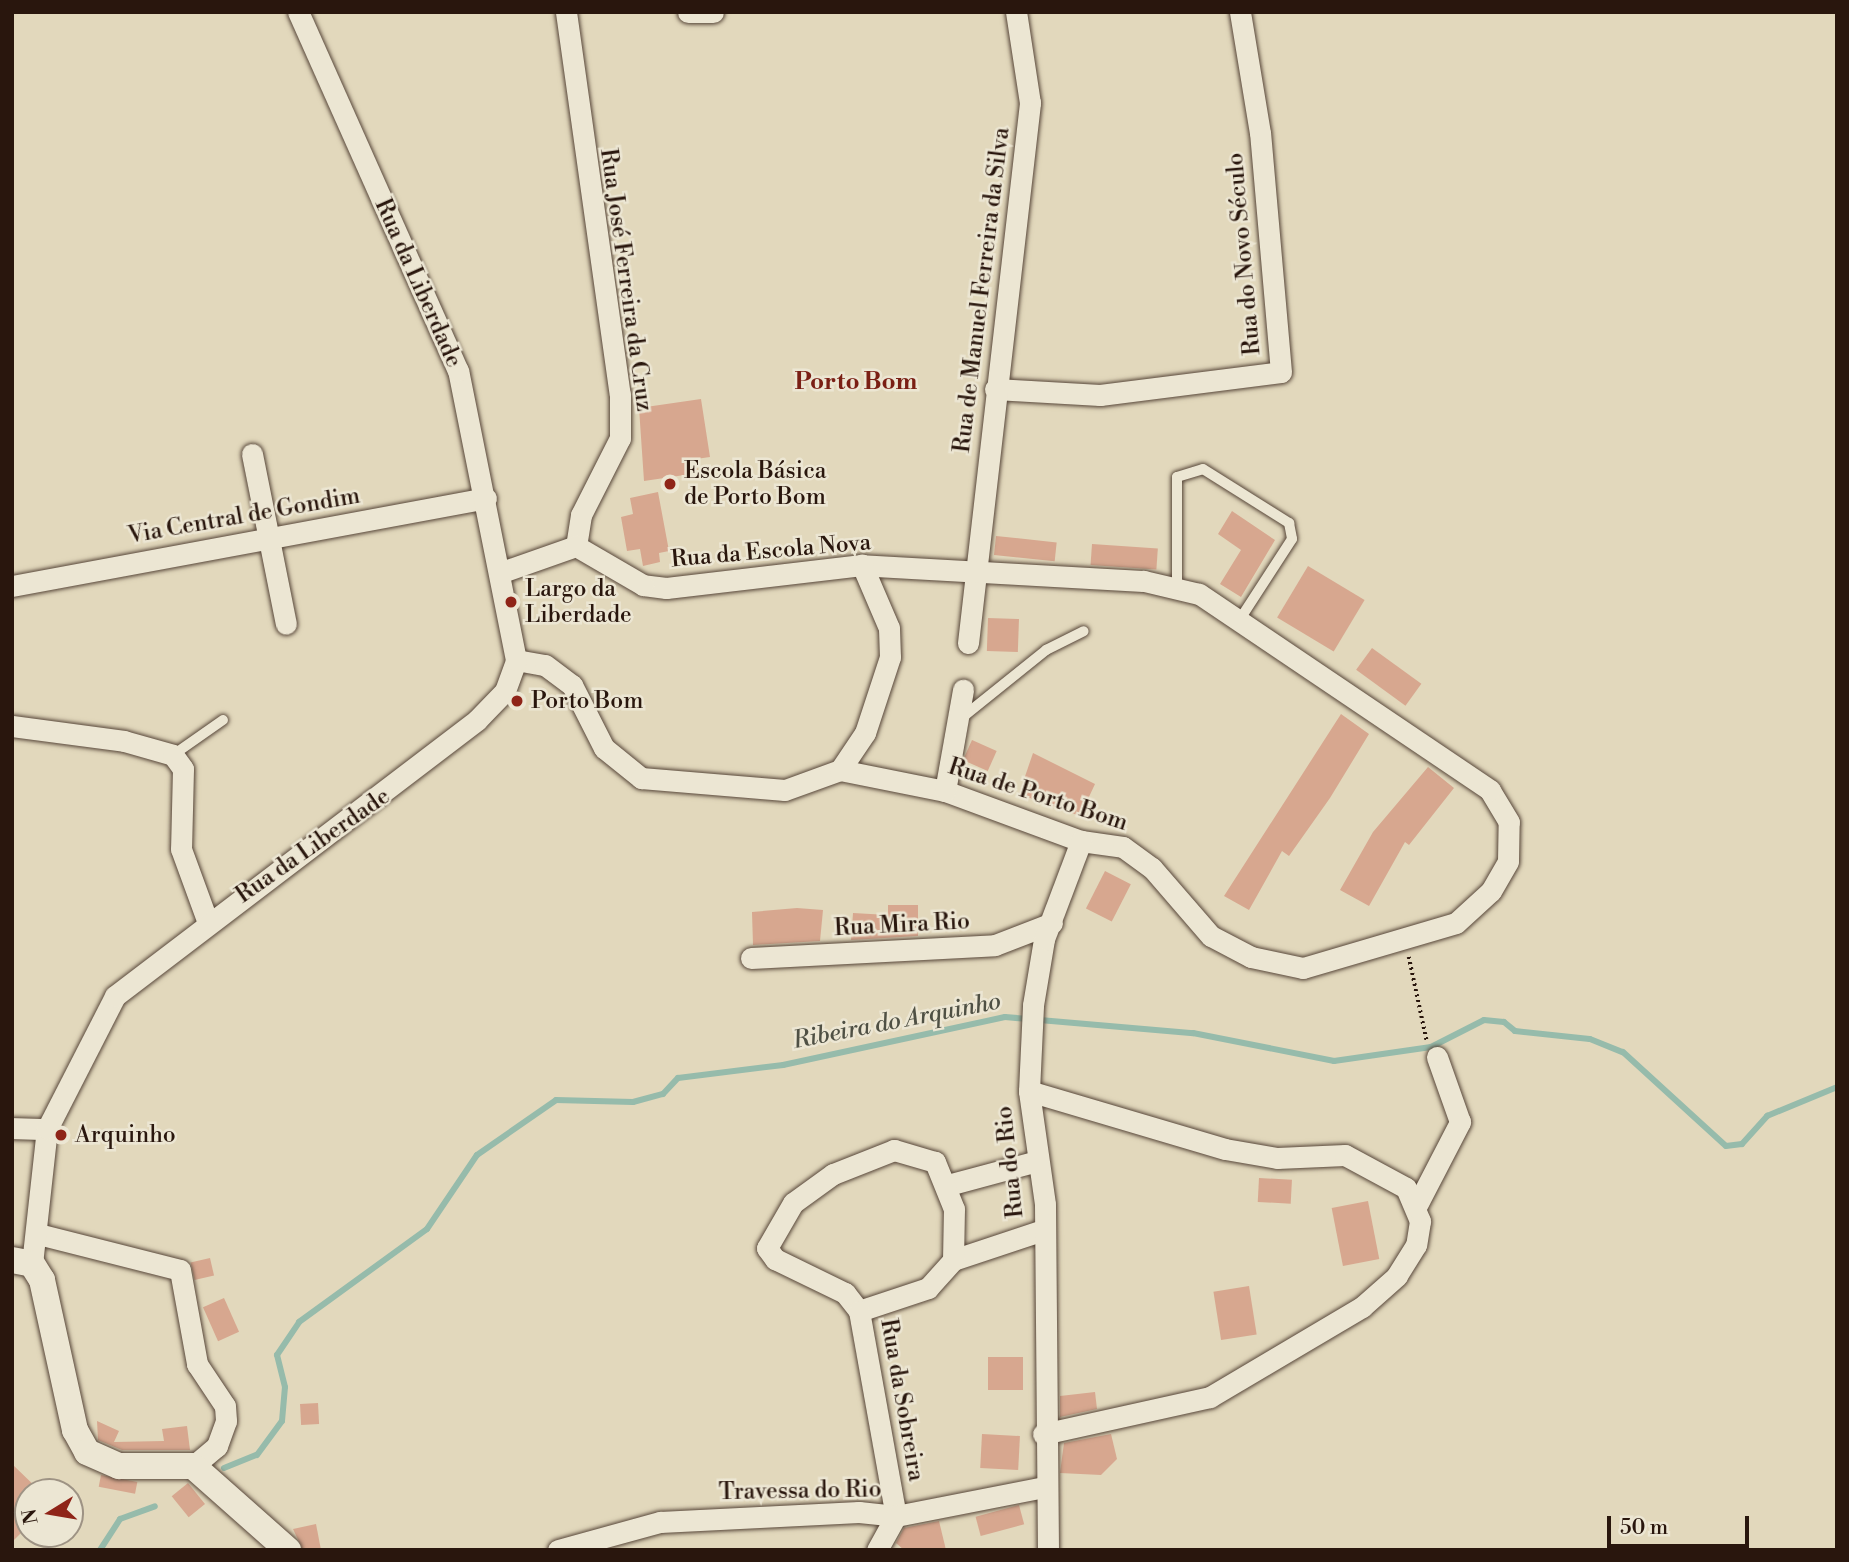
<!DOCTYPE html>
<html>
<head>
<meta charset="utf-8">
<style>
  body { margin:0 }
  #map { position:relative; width:1849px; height:1562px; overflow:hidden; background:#e2d8bc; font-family:"Libre Bodoni",serif }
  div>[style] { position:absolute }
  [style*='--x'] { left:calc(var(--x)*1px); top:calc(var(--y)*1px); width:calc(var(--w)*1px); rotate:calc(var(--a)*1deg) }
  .stream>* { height:6px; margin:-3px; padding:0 3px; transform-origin:3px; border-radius:3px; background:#96bbab }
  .building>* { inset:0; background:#d7a78f; transform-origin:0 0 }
  .path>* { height:3.5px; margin-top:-1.75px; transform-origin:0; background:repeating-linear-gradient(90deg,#29160d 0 2px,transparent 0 5.5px) }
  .roads { filter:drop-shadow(0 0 2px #574639) drop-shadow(0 0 2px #574639) }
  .service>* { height:10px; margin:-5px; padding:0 5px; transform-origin:5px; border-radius:5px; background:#ece6d3 }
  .minor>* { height:21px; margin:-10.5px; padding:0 10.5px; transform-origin:10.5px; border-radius:10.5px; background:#ece6d3 }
  .tertiary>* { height:26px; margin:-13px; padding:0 13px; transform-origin:13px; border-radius:13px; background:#ece6d3 }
  .dots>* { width:19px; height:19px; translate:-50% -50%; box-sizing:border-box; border:4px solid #ece6d3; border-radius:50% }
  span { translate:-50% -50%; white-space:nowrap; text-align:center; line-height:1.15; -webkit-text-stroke:5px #ece6d3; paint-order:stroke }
  .street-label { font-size:23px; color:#29160d }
  .poi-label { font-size:23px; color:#29160d }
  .left { translate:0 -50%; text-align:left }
  .neighbourhood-label { font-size:24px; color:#7a1f14; font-weight:700 }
  .water-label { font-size:24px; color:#4f5044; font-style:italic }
  .frame { position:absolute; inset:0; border:14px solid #29160d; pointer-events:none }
  .north { position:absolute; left:14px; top:1478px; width:70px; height:70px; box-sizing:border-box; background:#ece6d3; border:2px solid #9e9384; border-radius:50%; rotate:259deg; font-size:19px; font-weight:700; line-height:28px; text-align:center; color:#29160d }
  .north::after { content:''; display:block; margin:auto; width:24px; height:32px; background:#8f2418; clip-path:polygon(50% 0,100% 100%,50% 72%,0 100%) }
  .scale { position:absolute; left:1607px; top:1516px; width:142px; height:32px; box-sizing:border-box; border:4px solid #29160d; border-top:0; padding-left:9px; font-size:21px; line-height:24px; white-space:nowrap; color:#29160d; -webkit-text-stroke:5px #ece6d3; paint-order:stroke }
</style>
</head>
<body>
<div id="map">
  <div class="stream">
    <div style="--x:224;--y:1468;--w:35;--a:-22"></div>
    <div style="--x:257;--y:1455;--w:42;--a:-53.7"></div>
    <div style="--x:282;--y:1421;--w:34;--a:-85"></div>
    <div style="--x:285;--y:1387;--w:33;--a:-104"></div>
    <div style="--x:277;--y:1355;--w:40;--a:-56"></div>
    <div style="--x:299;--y:1322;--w:158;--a:-36"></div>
    <div style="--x:427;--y:1229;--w:89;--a:-56"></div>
    <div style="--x:477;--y:1155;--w:96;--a:-34.8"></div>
    <div style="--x:556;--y:1100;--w:77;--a:1.5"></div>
    <div style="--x:633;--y:1102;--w:31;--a:-15"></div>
    <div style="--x:663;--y:1094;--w:22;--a:-47"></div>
    <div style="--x:678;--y:1078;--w:106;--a:-7.1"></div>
    <div style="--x:783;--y:1065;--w:227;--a:-12.2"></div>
    <div style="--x:1005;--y:1017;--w:189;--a:4.9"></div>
    <div style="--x:1193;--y:1033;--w:144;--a:11.2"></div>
    <div style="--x:1334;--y:1061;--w:98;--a:-8.2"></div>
    <div style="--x:1431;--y:1047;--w:59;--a:-27"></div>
    <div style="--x:1484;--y:1020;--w:20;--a:6"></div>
    <div style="--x:1504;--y:1022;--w:14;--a:39"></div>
    <div style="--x:1515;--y:1031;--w:75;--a:6.1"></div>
    <div style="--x:1590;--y:1039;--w:35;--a:22"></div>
    <div style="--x:1623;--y:1052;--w:139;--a:42.4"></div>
    <div style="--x:1726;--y:1146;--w:16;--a:-7"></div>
    <div style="--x:1742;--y:1144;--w:38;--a:-48"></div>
    <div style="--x:1767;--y:1116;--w:76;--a:-22.5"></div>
    <div style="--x:100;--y:1550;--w:37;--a:-57"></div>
    <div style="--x:120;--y:1519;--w:37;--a:-20"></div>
  </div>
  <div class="building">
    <div style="clip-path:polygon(701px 399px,710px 457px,696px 459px,698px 473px,644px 481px,639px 408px)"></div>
    <div style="clip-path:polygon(658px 492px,669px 551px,659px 553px,660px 562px,643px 566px,640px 549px,627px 551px,621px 517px,633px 514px,630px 498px)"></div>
    <div style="clip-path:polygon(1232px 511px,1275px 540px,1241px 597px,1220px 584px,1241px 550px,1218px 534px)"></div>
    <div style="left:996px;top:536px;width:61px;height:19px;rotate:6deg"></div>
    <div style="left:1092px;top:544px;width:66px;height:21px;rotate:4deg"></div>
    <div style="left:1308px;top:566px;width:66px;height:60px;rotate:31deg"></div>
    <div style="left:988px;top:618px;width:31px;height:33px;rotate:2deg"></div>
    <div style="left:1372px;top:648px;width:61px;height:27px;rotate:36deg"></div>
    <div style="clip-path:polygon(1341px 714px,1369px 734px,1330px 798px,1289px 856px,1282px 851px,1249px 910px,1224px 896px)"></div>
    <div style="left:972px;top:740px;width:27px;height:22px;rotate:24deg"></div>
    <div style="clip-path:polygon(1033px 753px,1095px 784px,1080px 816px,1019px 794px)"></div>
    <div style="clip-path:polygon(1428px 767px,1454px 788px,1409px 845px,1405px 842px,1369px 906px,1340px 890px,1373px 832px)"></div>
    <div style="left:1105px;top:871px;width:29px;height:42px;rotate:27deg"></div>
    <div style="clip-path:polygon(888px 905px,918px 905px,918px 936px,851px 940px,853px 913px,888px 915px)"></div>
    <div style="clip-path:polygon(797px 908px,823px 910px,820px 941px,753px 945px,752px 912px)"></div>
    <div style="left:1259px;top:1178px;width:33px;height:24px;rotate:3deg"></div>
    <div style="left:1368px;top:1201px;width:59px;height:37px;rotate:79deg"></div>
    <div style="left:210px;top:1258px;width:18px;height:20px;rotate:77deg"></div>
    <div style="left:1249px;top:1286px;width:49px;height:36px;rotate:81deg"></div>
    <div style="left:224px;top:1298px;width:37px;height:23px;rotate:66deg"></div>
    <div style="left:988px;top:1357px;width:35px;height:33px"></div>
    <div style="clip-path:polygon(1095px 1392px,1097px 1409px,1060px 1417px,1060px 1396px)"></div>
    <div style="left:318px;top:1403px;width:21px;height:18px;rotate:87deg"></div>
    <div style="clip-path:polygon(97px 1421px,119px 1431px,114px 1442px,164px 1441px,162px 1429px,187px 1426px,190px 1450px,122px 1450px,98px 1440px)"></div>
    <div style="left:982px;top:1434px;width:38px;height:34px;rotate:3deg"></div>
    <div style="clip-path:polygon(1111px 1434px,1117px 1459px,1101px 1475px,1060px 1473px,1064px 1443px)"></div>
    <div style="clip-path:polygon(12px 1464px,41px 1492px,28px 1492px,28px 1526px,12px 1542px)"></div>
    <div style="left:101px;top:1475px;width:37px;height:12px;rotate:11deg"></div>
    <div style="left:188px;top:1483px;width:27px;height:21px;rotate:51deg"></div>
    <div style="left:1019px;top:1505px;width:20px;height:45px;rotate:75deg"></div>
    <div style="clip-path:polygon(939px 1521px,946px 1550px,904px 1550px,896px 1543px,904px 1528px)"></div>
    <div style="clip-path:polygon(316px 1524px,321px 1550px,303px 1550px,293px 1529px)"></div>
  </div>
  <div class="path">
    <div style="--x:1409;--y:957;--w:87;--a:78"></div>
  </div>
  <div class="roads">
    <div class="service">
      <div style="--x:1177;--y:587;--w:110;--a:-90"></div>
      <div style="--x:1177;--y:477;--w:27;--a:-17"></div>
      <div style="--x:1203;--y:469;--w:102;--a:32.1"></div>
      <div style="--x:1289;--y:523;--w:16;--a:79"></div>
      <div style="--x:1292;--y:539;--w:95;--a:123"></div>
      <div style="--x:959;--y:720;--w:112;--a:-38.8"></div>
      <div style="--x:1046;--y:650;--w:42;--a:-26.6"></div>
      <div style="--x:173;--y:755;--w:61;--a:-35"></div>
    </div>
    <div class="minor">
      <div style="--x:566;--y:12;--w:386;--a:82"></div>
      <div style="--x:620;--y:394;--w:44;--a:90"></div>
      <div style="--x:620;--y:438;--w:86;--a:116.9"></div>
      <div style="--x:581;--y:515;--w:31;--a:99"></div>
      <div style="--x:688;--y:12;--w:25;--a:0"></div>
      <div style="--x:995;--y:389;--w:105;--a:3.3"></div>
      <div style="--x:1100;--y:395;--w:182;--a:-7.2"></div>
      <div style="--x:1281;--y:372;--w:240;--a:-95"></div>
      <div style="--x:1260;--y:133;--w:123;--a:-99.4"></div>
      <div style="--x:252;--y:454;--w:173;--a:78.7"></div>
      <div style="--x:502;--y:572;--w:78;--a:-19.4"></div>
      <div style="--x:12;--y:586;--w:482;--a:-10.5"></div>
      <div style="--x:968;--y:643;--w:544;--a:-83.45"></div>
      <div style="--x:1030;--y:103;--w:92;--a:-98.7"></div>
      <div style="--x:516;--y:660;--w:29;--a:10"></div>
      <div style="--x:545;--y:665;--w:34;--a:37"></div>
      <div style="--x:572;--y:685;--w:71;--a:63.1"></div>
      <div style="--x:604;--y:748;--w:48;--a:39"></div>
      <div style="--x:641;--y:778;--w:144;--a:4.8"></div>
      <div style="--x:785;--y:790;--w:59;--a:-20"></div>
      <div style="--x:840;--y:770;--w:107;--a:11.3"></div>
      <div style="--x:945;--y:791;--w:145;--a:20.2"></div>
      <div style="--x:1081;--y:841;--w:42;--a:8.1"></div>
      <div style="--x:1123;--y:847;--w:36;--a:36"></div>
      <div style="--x:1152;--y:868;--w:90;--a:49.1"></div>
      <div style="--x:1211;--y:936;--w:45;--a:27.7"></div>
      <div style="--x:1251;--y:957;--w:53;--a:11.9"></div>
      <div style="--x:1303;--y:968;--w:159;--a:-16.4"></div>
      <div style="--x:1456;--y:923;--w:47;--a:-42.4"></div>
      <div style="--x:1491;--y:891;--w:34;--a:-60"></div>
      <div style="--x:1508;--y:861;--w:39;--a:-89"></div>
      <div style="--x:1509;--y:822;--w:37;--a:-121"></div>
      <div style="--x:1490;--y:790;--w:351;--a:-146"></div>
      <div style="--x:1199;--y:594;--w:57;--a:-166.7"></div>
      <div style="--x:1144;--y:581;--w:282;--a:-176.8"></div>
      <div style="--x:862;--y:565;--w:197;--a:173.3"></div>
      <div style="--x:666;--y:588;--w:23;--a:-173"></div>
      <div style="--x:643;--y:585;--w:78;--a:-149.8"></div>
      <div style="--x:12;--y:726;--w:113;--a:7.6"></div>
      <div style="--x:124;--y:741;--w:51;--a:15.9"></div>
      <div style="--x:173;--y:755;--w:17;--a:54"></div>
      <div style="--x:183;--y:769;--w:80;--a:91.4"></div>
      <div style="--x:181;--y:849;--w:76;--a:69.9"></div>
      <div style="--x:840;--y:770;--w:45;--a:-56"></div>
      <div style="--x:865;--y:733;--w:80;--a:-71.8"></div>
      <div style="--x:890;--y:657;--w:29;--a:-92"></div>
      <div style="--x:889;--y:628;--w:69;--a:-113.2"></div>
      <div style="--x:945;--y:791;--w:103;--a:-79.9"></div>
      <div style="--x:751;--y:958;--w:244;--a:-3"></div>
      <div style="--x:995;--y:945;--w:61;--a:-21.1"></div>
      <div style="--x:1029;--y:1091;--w:204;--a:16.5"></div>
      <div style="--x:1225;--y:1149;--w:53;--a:9.8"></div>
      <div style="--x:1277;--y:1158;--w:68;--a:-2.5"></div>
      <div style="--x:1345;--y:1155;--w:69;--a:28.4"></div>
      <div style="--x:1406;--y:1188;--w:36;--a:67"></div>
      <div style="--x:1420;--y:1221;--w:24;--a:99"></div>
      <div style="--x:1416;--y:1245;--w:36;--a:122"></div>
      <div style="--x:1397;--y:1276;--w:47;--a:138.5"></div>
      <div style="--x:1362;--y:1307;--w:177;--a:149.4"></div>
      <div style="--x:1210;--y:1397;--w:171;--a:167.5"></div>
      <div style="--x:12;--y:1128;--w:35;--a:2"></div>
      <div style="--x:948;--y:1185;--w:92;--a:-15.1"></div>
      <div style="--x:1416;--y:1207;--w:96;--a:-62.6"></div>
      <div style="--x:1460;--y:1122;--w:69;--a:-109.5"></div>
      <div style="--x:38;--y:1234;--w:146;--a:14.2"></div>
      <div style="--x:180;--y:1270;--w:96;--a:79.7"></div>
      <div style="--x:197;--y:1364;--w:50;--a:56.3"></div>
      <div style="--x:225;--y:1406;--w:15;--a:86"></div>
      <div style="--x:226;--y:1421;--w:27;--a:110"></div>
      <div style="--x:217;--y:1446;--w:31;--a:140"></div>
      <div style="--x:953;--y:1260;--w:95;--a:-18.4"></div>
      <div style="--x:32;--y:1264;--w:136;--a:-83.7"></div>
      <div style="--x:47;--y:1129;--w:149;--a:-62.9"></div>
      <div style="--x:115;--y:996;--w:455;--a:-37.3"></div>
      <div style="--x:477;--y:720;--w:40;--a:-46"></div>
      <div style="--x:505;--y:691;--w:33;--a:-70"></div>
      <div style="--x:516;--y:660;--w:295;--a:-101.3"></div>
      <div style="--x:458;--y:371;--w:393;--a:-114"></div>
      <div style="--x:859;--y:1311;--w:73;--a:-18.4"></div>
      <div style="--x:928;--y:1288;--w:38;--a:-48"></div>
      <div style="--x:953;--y:1260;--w:51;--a:-88.9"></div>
      <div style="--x:954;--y:1209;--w:51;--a:-112"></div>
      <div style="--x:935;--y:1162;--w:43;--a:-163.7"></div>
      <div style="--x:894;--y:1150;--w:66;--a:158.5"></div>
      <div style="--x:833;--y:1174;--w:49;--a:144.1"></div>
      <div style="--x:793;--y:1203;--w:52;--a:120"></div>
      <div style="--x:767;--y:1248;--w:14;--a:54"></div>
      <div style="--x:775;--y:1259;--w:78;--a:25.9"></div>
      <div style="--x:845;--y:1293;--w:23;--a:52"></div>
      <div style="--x:859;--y:1311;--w:208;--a:79.8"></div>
      <div style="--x:558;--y:1550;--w:106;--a:-15.4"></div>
      <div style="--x:660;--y:1522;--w:199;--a:-2.9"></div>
      <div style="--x:859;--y:1512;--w:37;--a:6"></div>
      <div style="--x:896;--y:1516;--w:151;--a:-11.1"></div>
      <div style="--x:877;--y:1550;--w:39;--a:-61"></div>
      <div style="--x:1048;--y:1550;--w:346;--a:-90.5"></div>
      <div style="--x:1045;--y:1204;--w:114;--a:-98.1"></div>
      <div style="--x:1029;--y:1091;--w:86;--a:-87.3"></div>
      <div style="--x:1033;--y:1005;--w:67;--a:-80.5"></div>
      <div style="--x:1044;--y:939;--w:105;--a:-69.3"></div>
    </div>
    <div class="tertiary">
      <div style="--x:12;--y:1260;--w:20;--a:11"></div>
      <div style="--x:32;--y:1264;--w:19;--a:58"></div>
      <div style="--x:42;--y:1280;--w:154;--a:77.6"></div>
      <div style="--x:75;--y:1430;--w:25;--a:61"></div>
      <div style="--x:87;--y:1452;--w:35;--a:24"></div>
      <div style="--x:119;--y:1466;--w:74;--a:0"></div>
      <div style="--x:193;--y:1466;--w:127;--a:41.5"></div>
    </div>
  </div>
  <div class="dots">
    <div style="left:670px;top:484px;background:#8f2418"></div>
    <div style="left:511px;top:602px;background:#8f2418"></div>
    <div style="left:517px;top:701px;background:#8f2418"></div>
    <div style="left:61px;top:1135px;background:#8f2418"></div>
  </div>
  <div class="street-label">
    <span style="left:1244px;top:254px;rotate:-95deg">Rua do Novo Século</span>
    <span style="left:626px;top:280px;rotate:82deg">Rua José Ferreira da Cruz</span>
    <span style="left:418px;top:283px;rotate:66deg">Rua da Liberdade</span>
    <span style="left:982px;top:290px;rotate:-83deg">Rua de Manuel Ferreira da Silva</span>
    <span style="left:244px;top:516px;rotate:-10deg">Via Central de Gondim</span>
    <span style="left:771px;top:551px;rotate:-5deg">Rua da Escola Nova</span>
    <span style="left:1038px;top:795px;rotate:18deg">Rua de Porto Bom</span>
    <span style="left:313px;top:846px;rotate:-35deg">Rua da Liberdade</span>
    <span style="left:902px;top:925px;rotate:-3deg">Rua Mira Rio</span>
    <span style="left:1010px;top:1162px;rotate:-96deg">Rua do Rio</span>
    <span style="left:902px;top:1400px;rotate:80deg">Rua da Sobreira</span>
    <span style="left:800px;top:1491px;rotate:-1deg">Travessa do Rio</span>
  </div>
  <div class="poi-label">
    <span class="left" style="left:684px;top:484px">Escola Básica<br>de Porto Bom</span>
    <span class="left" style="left:525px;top:602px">Largo da<br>Liberdade</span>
    <span class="left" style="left:531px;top:701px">Porto Bom</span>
    <span class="left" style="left:75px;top:1135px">Arquinho</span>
  </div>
  <div class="neighbourhood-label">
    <span style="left:856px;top:383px">Porto Bom</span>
  </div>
  <div class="water-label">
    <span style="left:897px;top:1022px;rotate:-11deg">Ribeira do Arquinho</span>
  </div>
  <div class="frame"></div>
  <div class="north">N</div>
  <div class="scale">50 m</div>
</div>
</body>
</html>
